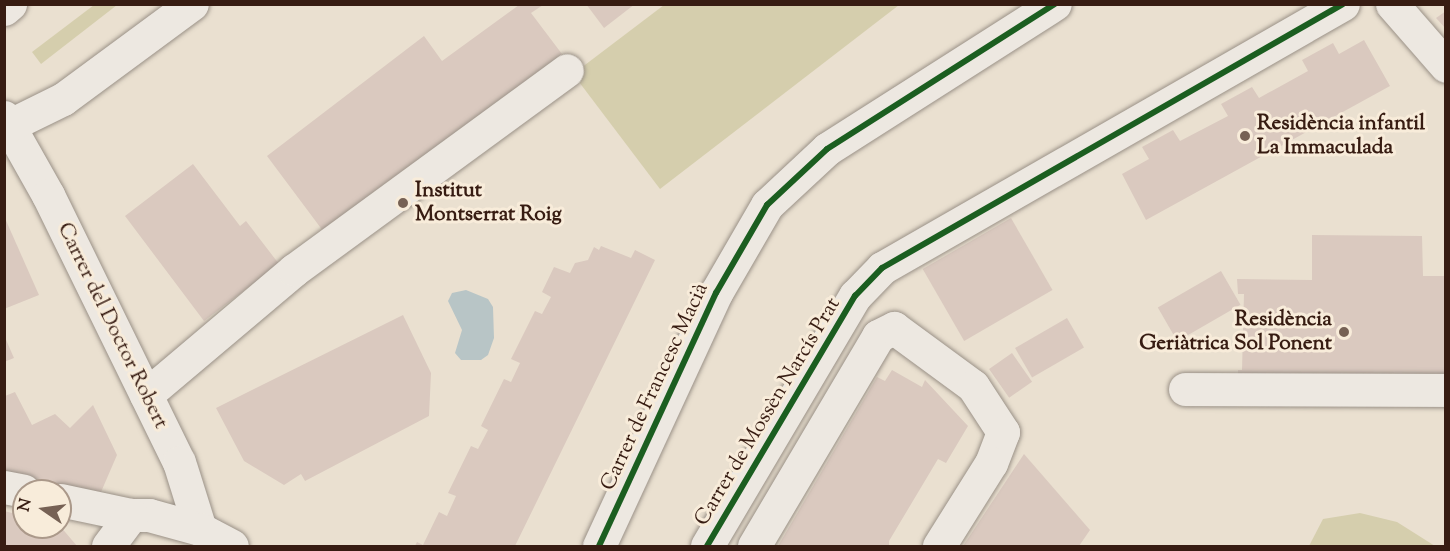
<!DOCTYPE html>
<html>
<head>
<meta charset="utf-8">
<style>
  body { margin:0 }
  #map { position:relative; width:1450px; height:551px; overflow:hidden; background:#eae0d0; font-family:"Sorts Mill Goudy",serif }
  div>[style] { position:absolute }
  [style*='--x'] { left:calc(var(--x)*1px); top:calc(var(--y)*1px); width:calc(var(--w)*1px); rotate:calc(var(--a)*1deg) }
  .green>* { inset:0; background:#d5cead }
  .water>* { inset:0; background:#b8c5c6 }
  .building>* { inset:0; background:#dac9bf; transform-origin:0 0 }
  .roads { filter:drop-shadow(0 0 2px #9a9187) drop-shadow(0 0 2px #9a9187) }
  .minor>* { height:33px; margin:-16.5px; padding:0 16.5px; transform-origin:16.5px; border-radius:16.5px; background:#ede8e1 }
  .cycleway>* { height:6px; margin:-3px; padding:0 3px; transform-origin:3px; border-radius:3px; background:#1b5e20 }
  .dots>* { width:16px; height:16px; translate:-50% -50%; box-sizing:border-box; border:3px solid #f8ecda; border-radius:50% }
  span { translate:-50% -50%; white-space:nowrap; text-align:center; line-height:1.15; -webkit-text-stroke:6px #f8ecda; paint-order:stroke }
  .poi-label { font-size:21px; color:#371c12; font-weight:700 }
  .left { translate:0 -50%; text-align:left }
  .right { translate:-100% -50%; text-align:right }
  .street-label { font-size:21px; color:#371c12 }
  .frame { position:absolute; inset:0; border:6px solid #371c12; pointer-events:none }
  .north { position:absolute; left:12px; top:479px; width:60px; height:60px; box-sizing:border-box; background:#f8ecda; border:2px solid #ab998a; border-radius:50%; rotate:283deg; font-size:16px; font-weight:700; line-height:24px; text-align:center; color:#371c12 }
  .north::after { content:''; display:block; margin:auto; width:21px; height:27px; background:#766154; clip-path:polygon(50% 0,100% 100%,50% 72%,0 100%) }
</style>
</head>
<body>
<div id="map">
  <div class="green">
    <div style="clip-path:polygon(94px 5px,117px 5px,41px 64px,32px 52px)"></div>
    <div style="clip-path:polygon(664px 5px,899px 5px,660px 189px,573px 74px)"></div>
    <div style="clip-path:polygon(1360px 513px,1397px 522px,1435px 546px,1309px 546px,1323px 519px)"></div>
  </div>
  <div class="water">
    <div style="clip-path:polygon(466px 290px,488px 299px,493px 307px,494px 338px,488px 355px,481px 360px,461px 360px,455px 353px,462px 330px,448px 301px,452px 293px)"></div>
  </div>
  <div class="building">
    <div style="clip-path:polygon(586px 4px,635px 4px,604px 28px)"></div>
    <div style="clip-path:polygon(519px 5px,543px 5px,531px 13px,562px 54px,326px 235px,267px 156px,424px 36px,442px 61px)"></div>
    <div style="clip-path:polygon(1446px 11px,1446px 29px,1436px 18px)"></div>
    <div style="clip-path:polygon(1364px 40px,1390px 86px,1146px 220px,1122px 174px,1149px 159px,1142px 147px,1173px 130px,1180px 141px,1228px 116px,1221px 104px,1252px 87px,1259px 98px,1308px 71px,1302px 60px,1333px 43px,1339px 54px)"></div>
    <div style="clip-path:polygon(193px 164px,240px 226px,246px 221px,279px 264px,204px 321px,125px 216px)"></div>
    <div style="clip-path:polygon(4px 216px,39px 295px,4px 309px)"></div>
    <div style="left:1011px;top:218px;width:83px;height:102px;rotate:60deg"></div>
    <div style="clip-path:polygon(1312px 235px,1422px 236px,1423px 276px,1446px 276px,1446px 385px,1238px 386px,1238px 370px,1242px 370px,1244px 294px,1238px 294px,1237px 279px,1312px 280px)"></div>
    <div style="clip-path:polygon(601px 246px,631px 258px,635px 250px,655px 260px,515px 546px,415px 546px,417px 542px,423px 545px,439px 512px,447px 516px,456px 496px,448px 493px,471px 446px,478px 449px,488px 430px,481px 426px,504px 379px,511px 382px,520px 363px,511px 359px,535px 311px,542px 314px,551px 297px,542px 292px,554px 267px,570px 273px,575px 263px,588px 260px,594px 247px,599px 250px)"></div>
    <div style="left:1221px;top:271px;width:39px;height:73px;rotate:60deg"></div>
    <div style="clip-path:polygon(403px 315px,431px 373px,429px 416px,305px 481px,301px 474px,284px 485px,244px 461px,216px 408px)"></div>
    <div style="left:1067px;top:318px;width:34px;height:60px;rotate:60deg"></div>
    <div style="clip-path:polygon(4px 335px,14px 358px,4px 362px)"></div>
    <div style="left:1012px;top:353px;width:35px;height:28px;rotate:55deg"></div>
    <div style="clip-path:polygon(892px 370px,922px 387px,925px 380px,968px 426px,946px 463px,938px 459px,889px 541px,889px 546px,778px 546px,877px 377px,885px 381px)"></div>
    <div style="clip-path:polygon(15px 392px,32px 425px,55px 414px,70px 428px,93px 405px,117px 455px,101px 492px,5px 474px,5px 396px)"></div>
    <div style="clip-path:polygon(1024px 454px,1090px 530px,1079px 546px,963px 546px)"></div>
    <div style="clip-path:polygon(4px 511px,24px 516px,24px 527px,60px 526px,77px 546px,4px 546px)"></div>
  </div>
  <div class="roads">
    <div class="minor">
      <div style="--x:1392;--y:4;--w:82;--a:48.9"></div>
      <div style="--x:4;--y:9;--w:8;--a:-40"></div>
      <div style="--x:4;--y:117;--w:90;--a:60.6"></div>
      <div style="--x:48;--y:195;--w:297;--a:63.9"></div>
      <div style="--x:179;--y:462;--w:70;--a:72.6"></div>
      <div style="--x:4;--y:128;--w:66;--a:-26.2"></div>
      <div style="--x:63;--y:99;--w:160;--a:-36.4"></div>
      <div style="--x:1185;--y:389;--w:261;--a:0.2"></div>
      <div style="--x:146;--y:395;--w:194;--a:-40.2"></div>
      <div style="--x:294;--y:270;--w:338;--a:-36.2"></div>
      <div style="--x:4;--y:487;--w:20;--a:11"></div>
      <div style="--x:60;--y:500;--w:73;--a:11.9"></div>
      <div style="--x:131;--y:515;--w:18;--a:0"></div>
      <div style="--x:149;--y:515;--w:53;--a:15.4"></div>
      <div style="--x:200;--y:529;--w:36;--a:28"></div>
      <div style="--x:108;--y:546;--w:39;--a:-53"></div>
      <div style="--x:599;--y:546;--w:279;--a:-65.2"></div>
      <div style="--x:716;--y:293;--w:102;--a:-59.9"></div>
      <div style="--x:767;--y:205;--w:82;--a:-43"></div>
      <div style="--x:827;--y:149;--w:270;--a:-32.5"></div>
      <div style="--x:707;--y:546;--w:291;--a:-59.4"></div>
      <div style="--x:855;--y:296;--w:39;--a:-46"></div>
      <div style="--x:882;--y:268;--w:531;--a:-29.8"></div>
      <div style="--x:754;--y:546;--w:244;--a:-59.4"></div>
      <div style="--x:878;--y:336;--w:18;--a:-27"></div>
      <div style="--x:894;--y:328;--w:98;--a:36.3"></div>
      <div style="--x:973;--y:386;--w:55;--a:56.9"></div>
      <div style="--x:1003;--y:432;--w:33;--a:111"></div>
      <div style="--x:991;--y:463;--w:98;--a:122.1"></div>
    </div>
  </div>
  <div class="cycleway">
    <div style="--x:599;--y:546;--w:279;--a:-65.2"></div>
    <div style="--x:716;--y:293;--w:102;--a:-59.9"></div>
    <div style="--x:767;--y:205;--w:82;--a:-43"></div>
    <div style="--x:827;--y:149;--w:270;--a:-32.5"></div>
    <div style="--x:707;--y:546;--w:291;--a:-59.4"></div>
    <div style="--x:855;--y:296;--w:39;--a:-46"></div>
    <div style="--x:882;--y:268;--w:531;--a:-29.8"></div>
  </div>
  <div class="dots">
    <div style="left:1245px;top:136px;background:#766154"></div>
    <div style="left:403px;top:203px;background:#766154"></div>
    <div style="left:1344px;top:332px;background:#766154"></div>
  </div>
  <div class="poi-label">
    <span class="left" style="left:1257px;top:136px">Residència infantil<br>La Immaculada</span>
    <span class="left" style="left:415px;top:203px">Institut<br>Montserrat Roig</span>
    <span class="right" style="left:1332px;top:332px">Residència<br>Geriàtrica Sol Ponent</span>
  </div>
  <div class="street-label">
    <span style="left:112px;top:326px;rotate:64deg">Carrer del Doctor Robert</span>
    <span style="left:655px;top:387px;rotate:-65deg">Carrer de Francesc Macià</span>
    <span style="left:768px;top:412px;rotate:-59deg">Carrer de Mossèn Narcís Prat</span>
  </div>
  <div class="frame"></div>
  <div class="north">N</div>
</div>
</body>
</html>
